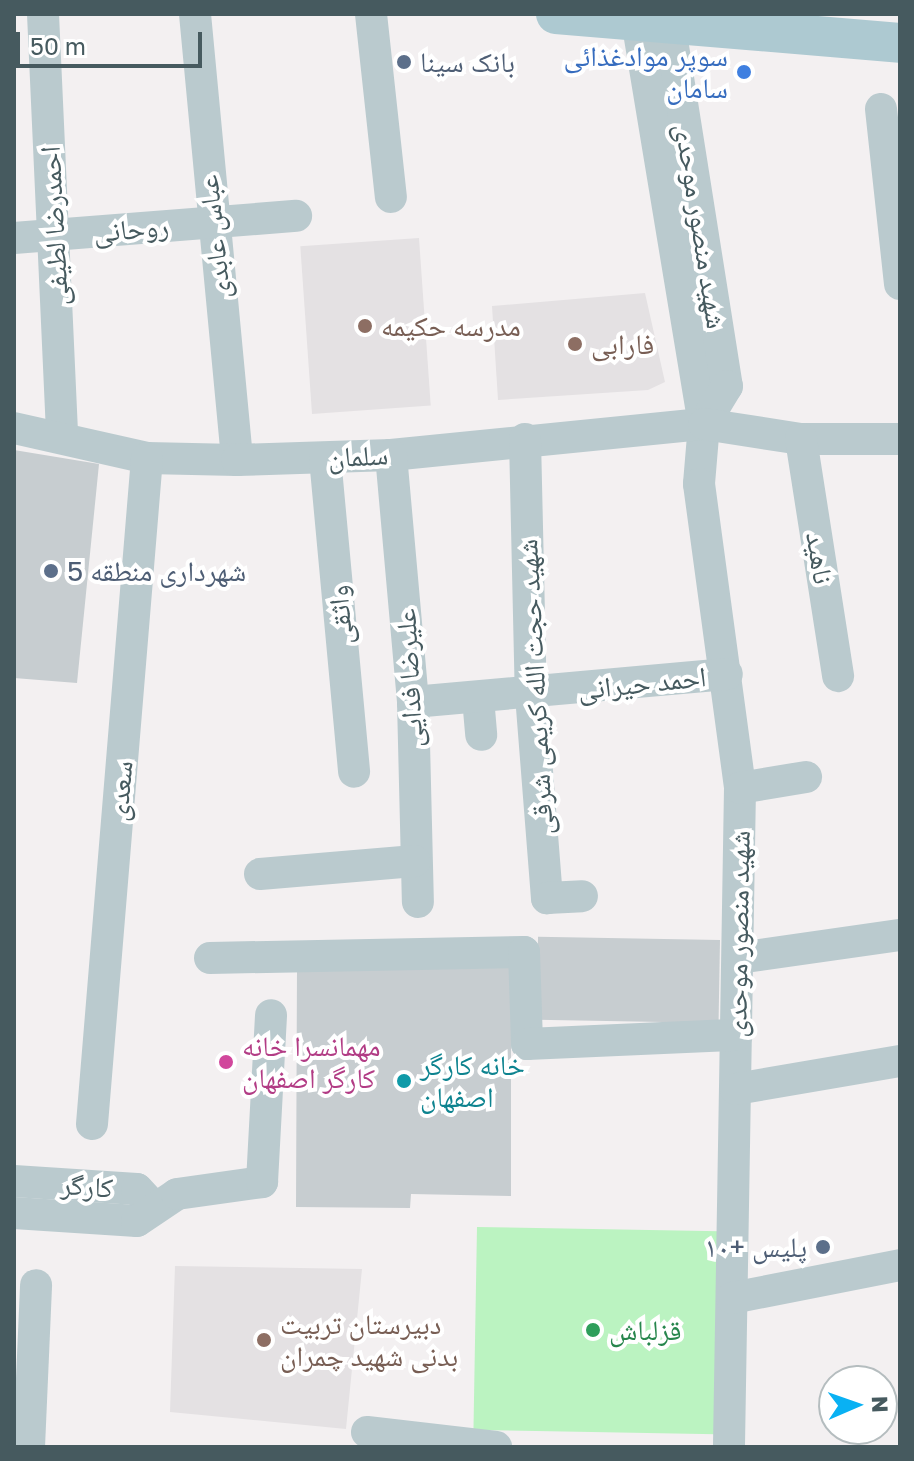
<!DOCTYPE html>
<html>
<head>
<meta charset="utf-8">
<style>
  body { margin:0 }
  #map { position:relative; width:914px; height:1461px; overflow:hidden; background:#f3f0f1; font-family:"Golos Text","Noto Naskh Arabic",sans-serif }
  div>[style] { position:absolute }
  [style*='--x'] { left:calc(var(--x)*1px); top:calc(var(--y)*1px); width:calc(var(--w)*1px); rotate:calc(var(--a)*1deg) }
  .education>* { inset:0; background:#e4e1e3; transform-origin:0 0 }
  .green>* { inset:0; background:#bbf3c1; transform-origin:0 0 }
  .building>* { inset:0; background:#c7cdd0; transform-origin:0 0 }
  .minor>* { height:32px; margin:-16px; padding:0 16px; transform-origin:16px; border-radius:16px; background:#bacace }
  .major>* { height:40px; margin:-20px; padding:0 20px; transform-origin:20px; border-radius:20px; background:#adc9d1 }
  .dots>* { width:22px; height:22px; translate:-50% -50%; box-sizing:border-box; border:4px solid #fff; border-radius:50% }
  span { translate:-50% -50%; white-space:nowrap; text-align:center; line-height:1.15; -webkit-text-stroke:8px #fff; paint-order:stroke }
  .shop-label { font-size:28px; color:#366cbe }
  .right { translate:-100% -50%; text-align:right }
  .service-label { font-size:28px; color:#4e5e75 }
  .left { translate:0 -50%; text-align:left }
  .street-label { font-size:28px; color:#465a5f }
  .education-label { font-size:28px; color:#785e54 }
  .hotel-label { font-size:28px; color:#b23c85 }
  .culture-label { font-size:28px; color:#0d838f }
  .leisure-label { font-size:28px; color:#27864d }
  .frame { position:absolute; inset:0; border:16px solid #465a5f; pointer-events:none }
  .north { position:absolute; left:818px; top:1365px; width:80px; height:80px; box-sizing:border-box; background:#fff; border:2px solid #b5bdbf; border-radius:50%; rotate:88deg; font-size:22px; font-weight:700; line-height:32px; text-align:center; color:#465a5f }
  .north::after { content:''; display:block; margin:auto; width:28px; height:36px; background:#09b1f3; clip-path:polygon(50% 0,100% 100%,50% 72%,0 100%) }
  .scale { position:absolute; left:16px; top:32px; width:186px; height:36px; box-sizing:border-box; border:4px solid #465a5f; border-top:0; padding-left:10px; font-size:24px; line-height:28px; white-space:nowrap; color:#465a5f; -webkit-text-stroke:6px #fff; paint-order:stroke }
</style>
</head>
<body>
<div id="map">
  <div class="education">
    <div style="left:419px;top:238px;width:168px;height:119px;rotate:86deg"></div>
    <div style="clip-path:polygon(645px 293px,665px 382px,648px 390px,498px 400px,492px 306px)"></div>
    <div style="clip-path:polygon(175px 1266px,362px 1269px,346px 1429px,170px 1412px)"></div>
  </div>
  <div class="green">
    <div style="left:477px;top:1227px;width:243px;height:203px;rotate:1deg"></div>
  </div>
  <div class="building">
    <div style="clip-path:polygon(14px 450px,99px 464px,77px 683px,14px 678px)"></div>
    <div style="left:720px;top:940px;width:83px;height:182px;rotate:91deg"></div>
    <div style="clip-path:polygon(297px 967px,511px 968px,511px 1196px,411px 1194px,410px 1208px,296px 1207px)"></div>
  </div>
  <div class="minor">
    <div style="--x:43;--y:14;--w:424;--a:87.4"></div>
    <div style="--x:195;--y:14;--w:448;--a:84.6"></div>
    <div style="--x:371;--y:14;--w:184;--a:83.8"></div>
    <div style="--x:636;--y:14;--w:416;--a:80.6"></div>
    <div style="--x:704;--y:424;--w:60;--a:94.8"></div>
    <div style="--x:699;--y:484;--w:307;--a:82.3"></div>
    <div style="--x:740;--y:788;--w:659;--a:90.96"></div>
    <div style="--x:669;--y:21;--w:370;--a:81"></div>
    <div style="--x:727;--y:386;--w:44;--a:121.2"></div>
    <div style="--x:881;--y:109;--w:176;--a:83.8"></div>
    <div style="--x:14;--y:238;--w:283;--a:-4.5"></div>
    <div style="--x:14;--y:428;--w:136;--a:12.7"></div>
    <div style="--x:147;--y:458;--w:90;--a:1.3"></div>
    <div style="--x:237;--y:460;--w:154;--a:-1.9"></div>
    <div style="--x:391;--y:455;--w:315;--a:-5.7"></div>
    <div style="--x:704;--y:424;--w:98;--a:8.8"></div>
    <div style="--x:801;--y:439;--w:99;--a:0"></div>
    <div style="--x:525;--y:439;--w:256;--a:88.7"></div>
    <div style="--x:531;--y:695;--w:204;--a:85.5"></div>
    <div style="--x:547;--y:898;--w:35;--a:-3"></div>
    <div style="--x:801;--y:439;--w:240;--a:81.1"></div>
    <div style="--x:391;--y:455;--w:248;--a:84.9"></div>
    <div style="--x:413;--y:702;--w:200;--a:88.6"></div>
    <div style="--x:325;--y:458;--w:315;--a:84.7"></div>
    <div style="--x:478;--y:698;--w:37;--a:85"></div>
    <div style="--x:413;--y:702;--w:315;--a:-5.1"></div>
    <div style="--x:740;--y:788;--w:67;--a:-9.5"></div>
    <div style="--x:260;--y:874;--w:155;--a:-4.8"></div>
    <div style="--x:210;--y:958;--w:314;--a:-1.1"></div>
    <div style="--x:524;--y:952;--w:92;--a:88.1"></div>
    <div style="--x:527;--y:1044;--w:210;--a:-2.5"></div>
    <div style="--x:738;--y:958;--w:164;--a:-8.1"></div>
    <div style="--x:736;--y:1089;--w:166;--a:-9.7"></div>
    <div style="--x:92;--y:1124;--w:668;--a:-85.28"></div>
    <div style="--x:14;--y:1181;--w:123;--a:3.7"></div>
    <div style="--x:137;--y:1189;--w:22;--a:47"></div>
    <div style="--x:14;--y:1213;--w:123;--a:3.7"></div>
    <div style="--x:137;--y:1221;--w:48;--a:-34"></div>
    <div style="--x:177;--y:1194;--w:86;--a:-8"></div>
    <div style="--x:262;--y:1182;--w:167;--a:-86.9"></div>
    <div style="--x:732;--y:1298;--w:171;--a:-11.1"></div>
    <div style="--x:367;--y:1432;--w:130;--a:6.6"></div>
    <div style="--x:29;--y:1447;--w:162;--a:-87.5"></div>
  </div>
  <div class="major">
    <div style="--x:556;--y:14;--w:345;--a:4.8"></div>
  </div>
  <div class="dots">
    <div style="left:404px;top:62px;background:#5c6f8a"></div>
    <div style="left:744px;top:72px;background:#3f7fe0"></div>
    <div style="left:365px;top:326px;background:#8d6e63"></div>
    <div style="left:575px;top:344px;background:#8d6e63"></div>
    <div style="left:51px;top:571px;background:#5c6f8a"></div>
    <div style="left:226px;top:1062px;background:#d1479c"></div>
    <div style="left:404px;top:1081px;background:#0f9aa8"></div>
    <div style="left:823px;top:1247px;background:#5c6f8a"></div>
    <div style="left:593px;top:1330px;background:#2e9e5b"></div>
    <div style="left:264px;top:1340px;background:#8d6e63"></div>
  </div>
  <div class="shop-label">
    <span class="right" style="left:728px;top:72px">سوپر موادغذائی<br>سامان</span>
  </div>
  <div class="service-label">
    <span class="left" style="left:420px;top:62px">بانک سینا</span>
    <span class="left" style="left:67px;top:571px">شهرداری منطقه 5</span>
    <span class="right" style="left:807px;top:1247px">پلیس +۱۰</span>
  </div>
  <div class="street-label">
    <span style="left:54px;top:226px;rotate:-93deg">احمدرضا لطیفی</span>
    <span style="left:701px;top:226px;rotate:81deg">شهید منصور موحدی</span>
    <span style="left:131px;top:229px;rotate:-5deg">روحانی</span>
    <span style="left:214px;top:237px;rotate:-96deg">عباس عابدی</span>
    <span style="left:358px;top:456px;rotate:-3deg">سلمان</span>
    <span style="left:820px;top:558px;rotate:81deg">ناهید</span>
    <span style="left:340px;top:615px;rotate:-95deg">واثقی</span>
    <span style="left:409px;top:678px;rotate:-93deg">علیرضا فدایی</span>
    <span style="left:642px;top:683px;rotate:-6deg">احمد حیرانی</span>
    <span style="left:535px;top:687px;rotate:-93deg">شهید حجت الله کریمی شرقی</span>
    <span style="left:120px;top:791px;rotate:-85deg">سعدی</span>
    <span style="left:738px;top:934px;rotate:-89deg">شهید منصور موحدی</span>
    <span style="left:87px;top:1186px;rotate:4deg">کارگر</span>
  </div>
  <div class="education-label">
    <span class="left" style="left:381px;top:326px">مدرسه حکیمه</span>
    <span class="left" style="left:591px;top:344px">فارابی</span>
    <span class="left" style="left:280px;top:1340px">دبیرستان تربیت<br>بدنی شهید چمران</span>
  </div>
  <div class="hotel-label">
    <span class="left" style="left:242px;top:1062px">مهمانسرا خانه<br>کارگر اصفهان</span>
  </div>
  <div class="culture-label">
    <span class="left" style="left:420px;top:1081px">خانه کارگر<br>اصفهان</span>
  </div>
  <div class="leisure-label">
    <span class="left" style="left:609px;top:1330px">قزلباش</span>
  </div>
  <div class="frame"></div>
  <div class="north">N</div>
  <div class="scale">50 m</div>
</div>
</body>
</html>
